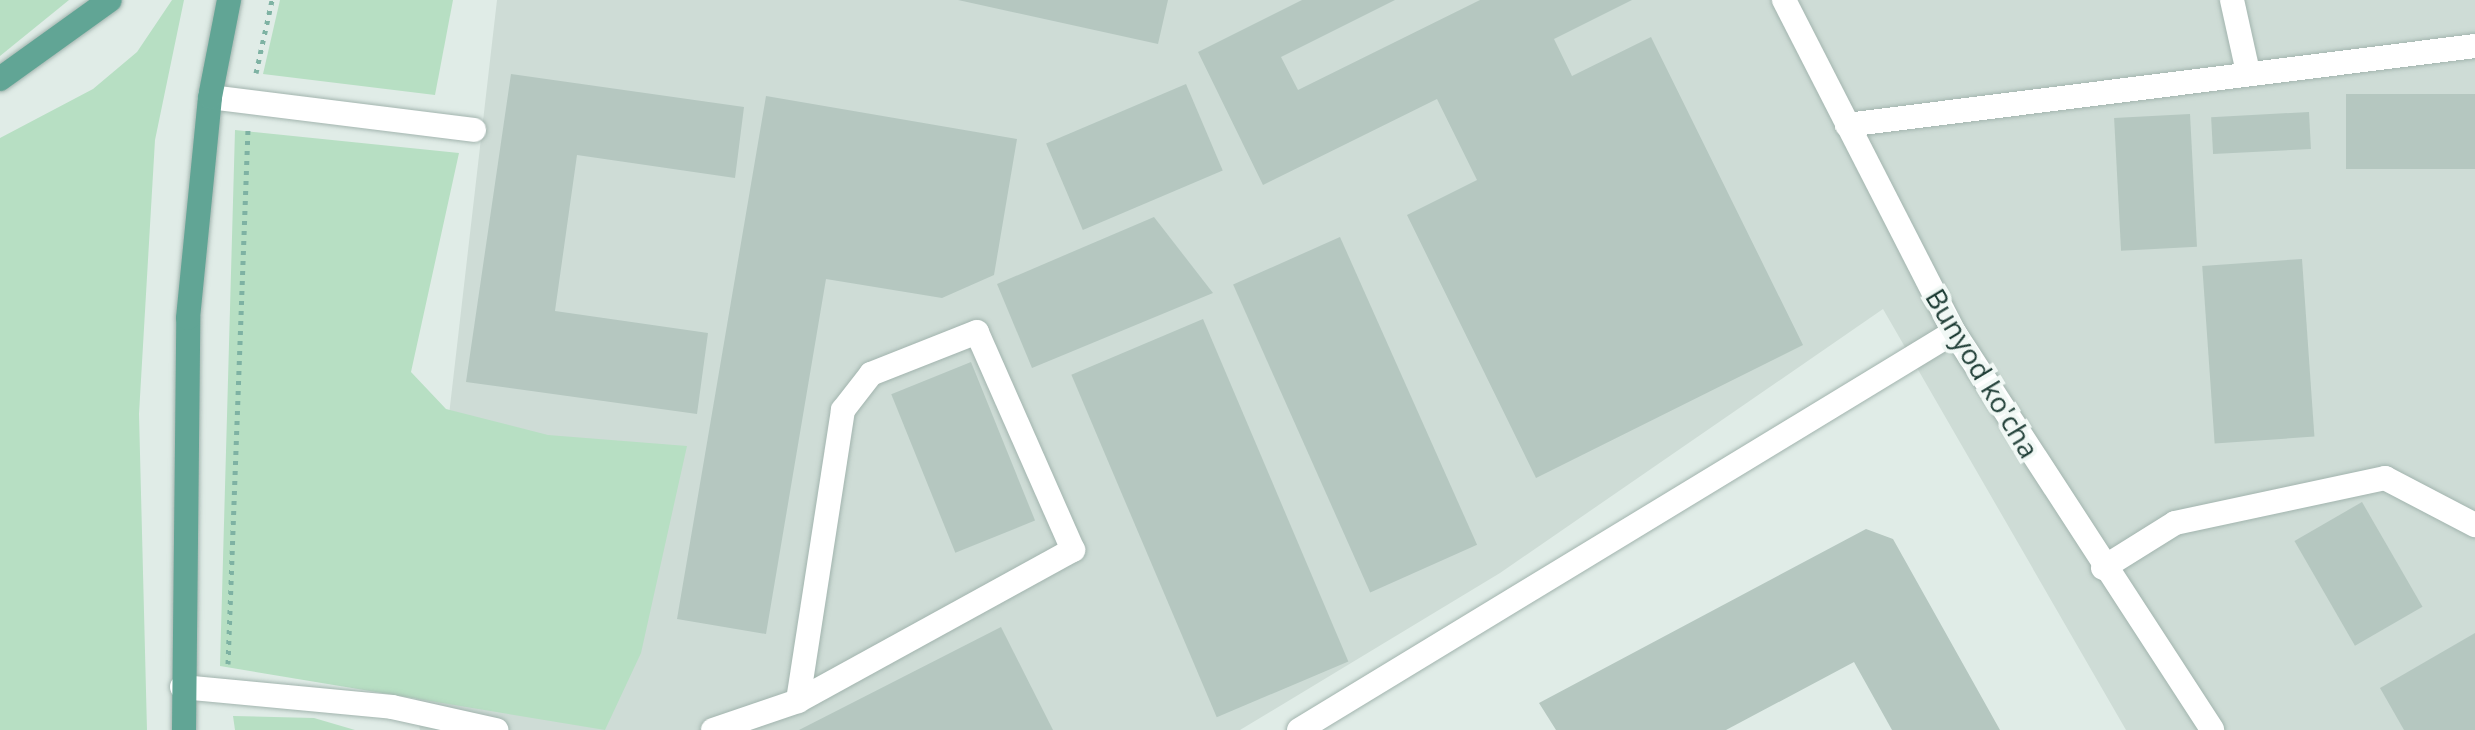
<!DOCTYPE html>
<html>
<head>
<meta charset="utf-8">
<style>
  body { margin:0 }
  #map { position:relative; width:2475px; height:730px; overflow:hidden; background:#e0ece7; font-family:"Open Sans",sans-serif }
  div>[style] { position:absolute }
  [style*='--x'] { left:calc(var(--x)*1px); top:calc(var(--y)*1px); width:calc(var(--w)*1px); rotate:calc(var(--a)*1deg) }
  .built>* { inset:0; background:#cedcd6 }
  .green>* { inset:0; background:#b7dfc3 }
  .building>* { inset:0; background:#b5c7c0; transform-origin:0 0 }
  .path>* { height:5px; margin-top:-2.5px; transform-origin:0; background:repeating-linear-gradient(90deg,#7eb2a3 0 4px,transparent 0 10px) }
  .roads { filter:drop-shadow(0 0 2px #a2b4ae) drop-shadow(0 0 2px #a2b4ae) }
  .minor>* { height:24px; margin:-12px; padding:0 12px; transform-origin:12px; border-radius:12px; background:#fff }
  .major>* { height:24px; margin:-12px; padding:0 12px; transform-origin:12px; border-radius:12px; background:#61a595 }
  span { translate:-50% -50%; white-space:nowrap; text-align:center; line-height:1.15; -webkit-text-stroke:8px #f1f8f5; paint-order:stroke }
  .street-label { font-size:28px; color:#1f3e36 }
</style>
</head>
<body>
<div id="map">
  <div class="built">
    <div style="clip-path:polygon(497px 0,2475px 0,2475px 730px,2126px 730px,1883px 309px,1500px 573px,1240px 730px,420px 730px,415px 709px)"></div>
  </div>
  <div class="green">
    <div style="clip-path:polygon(0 0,69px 0,0 56px)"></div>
    <div style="clip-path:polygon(172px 0,184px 0,155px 140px,139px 414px,147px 730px,0 730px,0 138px,93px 89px,137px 52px)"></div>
    <div style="clip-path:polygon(280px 0,453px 0,435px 95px,263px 74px)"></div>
    <div style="clip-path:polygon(235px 130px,459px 153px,411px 372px,446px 409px,548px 435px,687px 446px,641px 653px,605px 730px,220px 666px)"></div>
    <div style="clip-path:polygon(233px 716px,314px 718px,355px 730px,235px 730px)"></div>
  </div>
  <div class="building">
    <div style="clip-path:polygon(958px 0,1168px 0,1158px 44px)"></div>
    <div style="clip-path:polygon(1302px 0,1395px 0,1281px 57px,1298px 90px,1480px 0,1632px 0,1554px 39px,1572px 76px,1651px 37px,1803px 345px,1536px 478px,1407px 215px,1477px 180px,1437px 99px,1263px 185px,1198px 52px)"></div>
    <div style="clip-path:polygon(511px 74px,744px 107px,735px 178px,577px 155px,555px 311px,708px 333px,697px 414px,466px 382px)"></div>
    <div style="left:1186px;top:84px;width:94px;height:152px;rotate:67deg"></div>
    <div style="left:2475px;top:94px;width:75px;height:129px;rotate:90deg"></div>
    <div style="clip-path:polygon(766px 96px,1017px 139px,994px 275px,942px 298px,826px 279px,766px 634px,677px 619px)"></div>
    <div style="left:2309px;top:112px;width:37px;height:98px;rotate:87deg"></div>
    <div style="left:2190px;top:114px;width:133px;height:76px;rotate:87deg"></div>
    <div style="clip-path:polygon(1154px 217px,1213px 293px,1032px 368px,997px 284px)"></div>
    <div style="left:1340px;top:237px;width:337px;height:117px;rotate:66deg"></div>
    <div style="left:2302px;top:259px;width:178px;height:100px;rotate:86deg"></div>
    <div style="left:1203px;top:319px;width:372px;height:143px;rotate:67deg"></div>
    <div style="left:971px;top:362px;width:171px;height:86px;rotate:68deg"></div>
    <div style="left:2362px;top:502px;width:121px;height:78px;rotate:60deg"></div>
    <div style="clip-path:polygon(1866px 529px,1893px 539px,2000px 730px,1892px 730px,1854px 662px,1726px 730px,1556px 730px,1539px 703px)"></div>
    <div style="clip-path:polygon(1001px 627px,1053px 730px,799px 730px)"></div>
    <div style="clip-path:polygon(2475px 633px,2475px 730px,2404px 730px,2380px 688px)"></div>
  </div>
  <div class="path">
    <div style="--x:256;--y:73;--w:75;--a:-77.6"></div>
    <div style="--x:228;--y:664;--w:534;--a:-87.86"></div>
  </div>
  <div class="roads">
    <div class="minor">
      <div style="--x:1784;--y:0;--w:373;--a:62.9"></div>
      <div style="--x:1954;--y:332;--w:474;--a:57"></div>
      <div style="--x:2232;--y:0;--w:74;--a:77.5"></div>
      <div style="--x:210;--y:97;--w:266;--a:7.1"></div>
      <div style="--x:1847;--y:125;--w:633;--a:-7.17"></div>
      <div style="--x:2103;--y:568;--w:85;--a:-32"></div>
      <div style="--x:2175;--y:523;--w:215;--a:-12.1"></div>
      <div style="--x:2385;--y:478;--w:102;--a:27.6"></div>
      <div style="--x:182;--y:687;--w:211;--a:5.4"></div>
      <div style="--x:392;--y:707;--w:107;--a:12.5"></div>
      <div style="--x:713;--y:730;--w:90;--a:-18.8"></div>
      <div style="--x:798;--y:701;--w:314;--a:-28.8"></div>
      <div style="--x:1073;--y:550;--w:238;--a:-113.8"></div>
      <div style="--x:977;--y:332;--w:114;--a:158.4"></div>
      <div style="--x:871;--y:374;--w:46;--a:127.9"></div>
      <div style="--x:843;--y:410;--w:294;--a:98.8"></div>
      <div style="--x:1299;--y:730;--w:766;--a:-31.28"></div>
    </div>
    <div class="major">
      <div style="--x:0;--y:79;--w:135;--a:-35.7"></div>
      <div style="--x:184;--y:730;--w:412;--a:-89.4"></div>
      <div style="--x:188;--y:318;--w:222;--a:-84.3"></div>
      <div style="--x:210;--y:97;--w:99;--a:-78.9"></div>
    </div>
  </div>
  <div class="street-label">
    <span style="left:1983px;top:373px;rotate:59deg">Bunyod ko'cha</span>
  </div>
</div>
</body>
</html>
